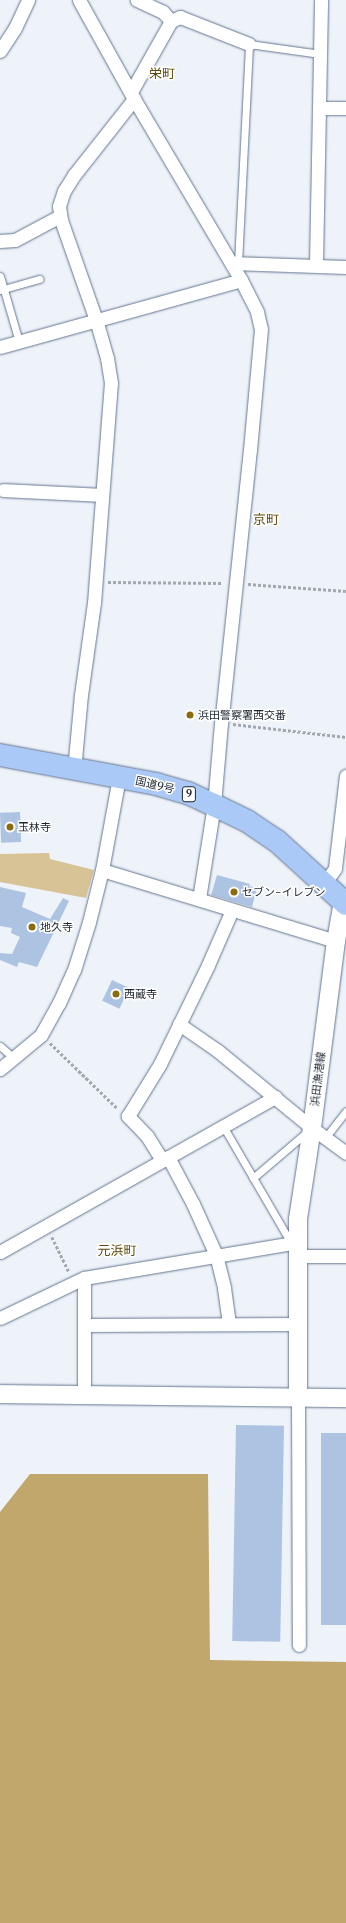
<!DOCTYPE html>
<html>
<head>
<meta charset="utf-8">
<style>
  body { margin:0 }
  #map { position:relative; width:346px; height:1923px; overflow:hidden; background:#eef2f9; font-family:Merriweather,"Noto Sans JP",serif }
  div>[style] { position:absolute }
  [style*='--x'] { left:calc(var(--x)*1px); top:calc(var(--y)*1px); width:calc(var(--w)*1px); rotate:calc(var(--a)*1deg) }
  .green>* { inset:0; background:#d7c396 }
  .water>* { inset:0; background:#c1a76b }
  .building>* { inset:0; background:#adc3e2; transform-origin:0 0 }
  .path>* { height:2.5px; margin-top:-1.25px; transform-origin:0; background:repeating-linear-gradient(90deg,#a3a8b0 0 3px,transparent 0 5px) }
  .roads { filter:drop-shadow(0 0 1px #627591) drop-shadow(0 0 1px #627591) }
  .lane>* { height:7px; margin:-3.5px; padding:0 3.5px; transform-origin:3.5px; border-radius:3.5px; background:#fff }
  .street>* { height:13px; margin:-6.5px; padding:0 6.5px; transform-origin:6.5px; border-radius:6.5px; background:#fff }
  .secondary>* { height:18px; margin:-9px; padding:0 9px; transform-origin:9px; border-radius:9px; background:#fff }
  .highway>* { height:22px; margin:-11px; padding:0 11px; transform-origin:11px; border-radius:11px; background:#abc9f6 }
  .dots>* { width:11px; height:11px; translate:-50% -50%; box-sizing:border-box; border:2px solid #fff; border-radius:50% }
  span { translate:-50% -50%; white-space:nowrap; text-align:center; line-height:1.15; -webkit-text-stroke:3px #fff; paint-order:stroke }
  .shield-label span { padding:1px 3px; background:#fff; border:1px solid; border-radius:3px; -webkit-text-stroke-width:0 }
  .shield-label { font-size:10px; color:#1d2530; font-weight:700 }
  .poi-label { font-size:11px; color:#1d2530 }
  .left { translate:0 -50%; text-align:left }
  .street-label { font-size:11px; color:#1d2530 }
  .quarter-label { font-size:13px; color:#5e4809 }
</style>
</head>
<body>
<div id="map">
  <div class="green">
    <div style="clip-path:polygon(49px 853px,50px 859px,94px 870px,86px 898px,0 882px,0 854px)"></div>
  </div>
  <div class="water">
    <div style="clip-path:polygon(30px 1474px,208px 1474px,210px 1660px,346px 1662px,346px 1923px,0 1923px,0 1512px)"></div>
  </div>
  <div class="building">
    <div style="left:20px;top:812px;width:30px;height:20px;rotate:88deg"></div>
    <div style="clip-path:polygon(217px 875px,250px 884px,249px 886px,257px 888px,252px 907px,211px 895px)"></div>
    <div style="clip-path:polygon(0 887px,26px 893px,22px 907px,50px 919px,63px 898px,69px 901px,37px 967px,19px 962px,17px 967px,0 960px,0 953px,12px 954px,20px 937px,11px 933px,12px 928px,0 926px)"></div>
    <div style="left:112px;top:980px;width:19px;height:23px;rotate:25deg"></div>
    <div style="left:236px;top:1425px;width:48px;height:216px;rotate:1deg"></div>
    <div style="left:321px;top:1433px;width:25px;height:192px"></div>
  </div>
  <div class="path">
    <div style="--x:108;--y:582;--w:115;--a:0.5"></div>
    <div style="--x:248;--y:584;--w:98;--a:4.1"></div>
    <div style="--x:233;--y:724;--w:114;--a:6.6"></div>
    <div style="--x:50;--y:1043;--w:93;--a:44.1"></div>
    <div style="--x:52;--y:1237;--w:39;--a:64"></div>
  </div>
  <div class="roads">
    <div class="lane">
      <div style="--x:238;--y:263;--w:219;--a:-87.1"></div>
      <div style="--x:249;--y:44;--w:72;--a:8"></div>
      <div style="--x:0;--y:276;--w:69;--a:73.9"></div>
      <div style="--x:0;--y:290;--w:41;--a:-15.8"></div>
      <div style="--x:0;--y:1046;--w:18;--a:41"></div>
      <div style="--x:223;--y:1126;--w:135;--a:59.8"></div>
      <div style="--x:325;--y:1138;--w:34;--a:-52"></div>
      <div style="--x:253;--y:1178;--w:72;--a:-40.5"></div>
    </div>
    <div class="street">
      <div style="--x:79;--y:0;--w:113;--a:60.9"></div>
      <div style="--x:134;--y:99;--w:210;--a:59.4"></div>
      <div style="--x:241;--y:280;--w:36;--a:63"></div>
      <div style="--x:257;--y:312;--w:17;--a:77"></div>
      <div style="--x:261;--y:329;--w:121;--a:95.2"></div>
      <div style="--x:250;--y:449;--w:276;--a:96"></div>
      <div style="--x:221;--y:723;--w:82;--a:94.9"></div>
      <div style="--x:214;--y:805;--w:95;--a:99.1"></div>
      <div style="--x:171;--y:21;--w:10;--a:-24"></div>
      <div style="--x:180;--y:17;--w:74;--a:21.4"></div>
      <div style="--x:0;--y:51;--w:27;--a:-57"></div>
      <div style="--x:15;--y:28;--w:31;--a:-65"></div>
      <div style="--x:131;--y:92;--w:81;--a:-60.6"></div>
      <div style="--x:171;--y:21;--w:12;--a:-132"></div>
      <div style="--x:163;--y:12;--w:29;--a:-155"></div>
      <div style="--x:320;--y:108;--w:26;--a:0"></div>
      <div style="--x:0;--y:241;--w:15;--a:-4"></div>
      <div style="--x:15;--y:240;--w:51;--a:-28.1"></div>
      <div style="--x:232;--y:263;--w:114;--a:2"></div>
      <div style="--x:316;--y:264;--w:264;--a:-88.9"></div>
      <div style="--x:0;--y:347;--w:250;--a:-15.5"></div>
      <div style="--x:3;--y:490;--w:99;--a:2.9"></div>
      <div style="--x:74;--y:770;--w:75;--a:-84.7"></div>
      <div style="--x:81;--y:695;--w:93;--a:-82"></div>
      <div style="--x:94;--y:603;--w:221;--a:-85.6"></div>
      <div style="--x:111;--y:383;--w:25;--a:-99"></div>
      <div style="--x:107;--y:358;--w:40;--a:-106"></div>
      <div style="--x:96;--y:320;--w:106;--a:-109.3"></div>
      <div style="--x:61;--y:220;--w:14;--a:-98"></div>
      <div style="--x:59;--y:206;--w:16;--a:-72"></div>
      <div style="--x:64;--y:191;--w:19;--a:-58"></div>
      <div style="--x:74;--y:175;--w:97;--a:-51.7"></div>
      <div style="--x:102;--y:870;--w:245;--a:16.9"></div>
      <div style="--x:324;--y:884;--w:19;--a:-55"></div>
      <div style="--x:335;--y:868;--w:93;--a:-83.2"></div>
      <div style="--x:179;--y:1024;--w:47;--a:34.7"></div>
      <div style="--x:218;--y:1051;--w:122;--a:39.3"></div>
      <div style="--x:312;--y:1128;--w:42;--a:36.3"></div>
      <div style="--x:0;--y:1069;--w:53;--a:-39.7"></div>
      <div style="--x:41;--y:1035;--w:37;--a:-61"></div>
      <div style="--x:59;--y:1003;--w:36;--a:-66"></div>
      <div style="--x:74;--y:970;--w:50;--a:-72.6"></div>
      <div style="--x:89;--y:922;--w:54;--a:-76"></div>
      <div style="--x:102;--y:870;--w:95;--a:-79.6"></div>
      <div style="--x:168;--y:1157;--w:53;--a:62"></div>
      <div style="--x:193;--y:1204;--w:56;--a:65.7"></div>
      <div style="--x:216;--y:1255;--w:34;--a:76"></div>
      <div style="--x:224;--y:1288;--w:36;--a:82"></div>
      <div style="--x:162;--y:1160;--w:28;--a:-122"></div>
      <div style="--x:147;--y:1136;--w:28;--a:-134"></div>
      <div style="--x:128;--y:1116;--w:61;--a:-58.4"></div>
      <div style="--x:160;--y:1064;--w:110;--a:-64.1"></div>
      <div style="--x:208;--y:965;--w:60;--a:-66.4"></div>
      <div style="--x:0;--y:1252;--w:316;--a:-29.4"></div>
      <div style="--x:298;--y:1256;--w:48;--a:0"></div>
      <div style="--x:0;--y:1318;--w:93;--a:-25.5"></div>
      <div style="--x:84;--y:1278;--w:217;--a:-9.5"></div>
      <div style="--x:84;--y:1325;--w:214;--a:-0.3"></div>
      <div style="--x:84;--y:1394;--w:116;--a:-90"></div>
      <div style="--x:298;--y:1397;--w:248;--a:89.8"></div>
    </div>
    <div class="secondary">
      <div style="--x:0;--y:1394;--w:346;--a:0.7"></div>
      <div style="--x:298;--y:1397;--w:178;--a:-90"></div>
      <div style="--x:298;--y:1219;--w:92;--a:-81.3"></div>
      <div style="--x:312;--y:1128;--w:189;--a:-82.7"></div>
      <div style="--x:336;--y:941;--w:40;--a:-80"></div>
    </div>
    <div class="highway">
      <div style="--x:0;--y:755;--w:159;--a:10.5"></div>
      <div style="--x:156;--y:784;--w:33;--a:16"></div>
      <div style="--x:188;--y:793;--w:29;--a:25"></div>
      <div style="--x:214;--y:805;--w:37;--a:26"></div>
      <div style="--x:247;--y:821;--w:36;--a:34"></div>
      <div style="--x:277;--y:841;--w:93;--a:42.4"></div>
    </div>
  </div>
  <div class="dots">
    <div style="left:190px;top:715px;background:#8c6b0d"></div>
    <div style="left:10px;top:827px;background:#8c6b0d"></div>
    <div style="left:234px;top:892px;background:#8c6b0d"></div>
    <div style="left:32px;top:927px;background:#8c6b0d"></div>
    <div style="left:116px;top:994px;background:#8c6b0d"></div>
  </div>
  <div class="shield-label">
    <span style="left:189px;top:794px">9</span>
  </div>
  <div class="poi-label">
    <span class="left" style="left:198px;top:715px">浜田警察署西交番</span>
    <span class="left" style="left:18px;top:827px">玉林寺</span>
    <span class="left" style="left:242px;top:892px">セブン-イレブン</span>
    <span class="left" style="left:40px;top:927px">地久寺</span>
    <span class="left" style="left:124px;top:994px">西蔵寺</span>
  </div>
  <div class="street-label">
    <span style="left:155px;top:785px;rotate:13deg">国道9号</span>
    <span style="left:318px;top:1079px;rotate:-83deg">浜田漁港線</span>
  </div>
  <div class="quarter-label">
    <span style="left:162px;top:74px">栄町</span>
    <span style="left:266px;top:520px">京町</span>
    <span style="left:117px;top:1251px">元浜町</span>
  </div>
</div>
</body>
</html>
